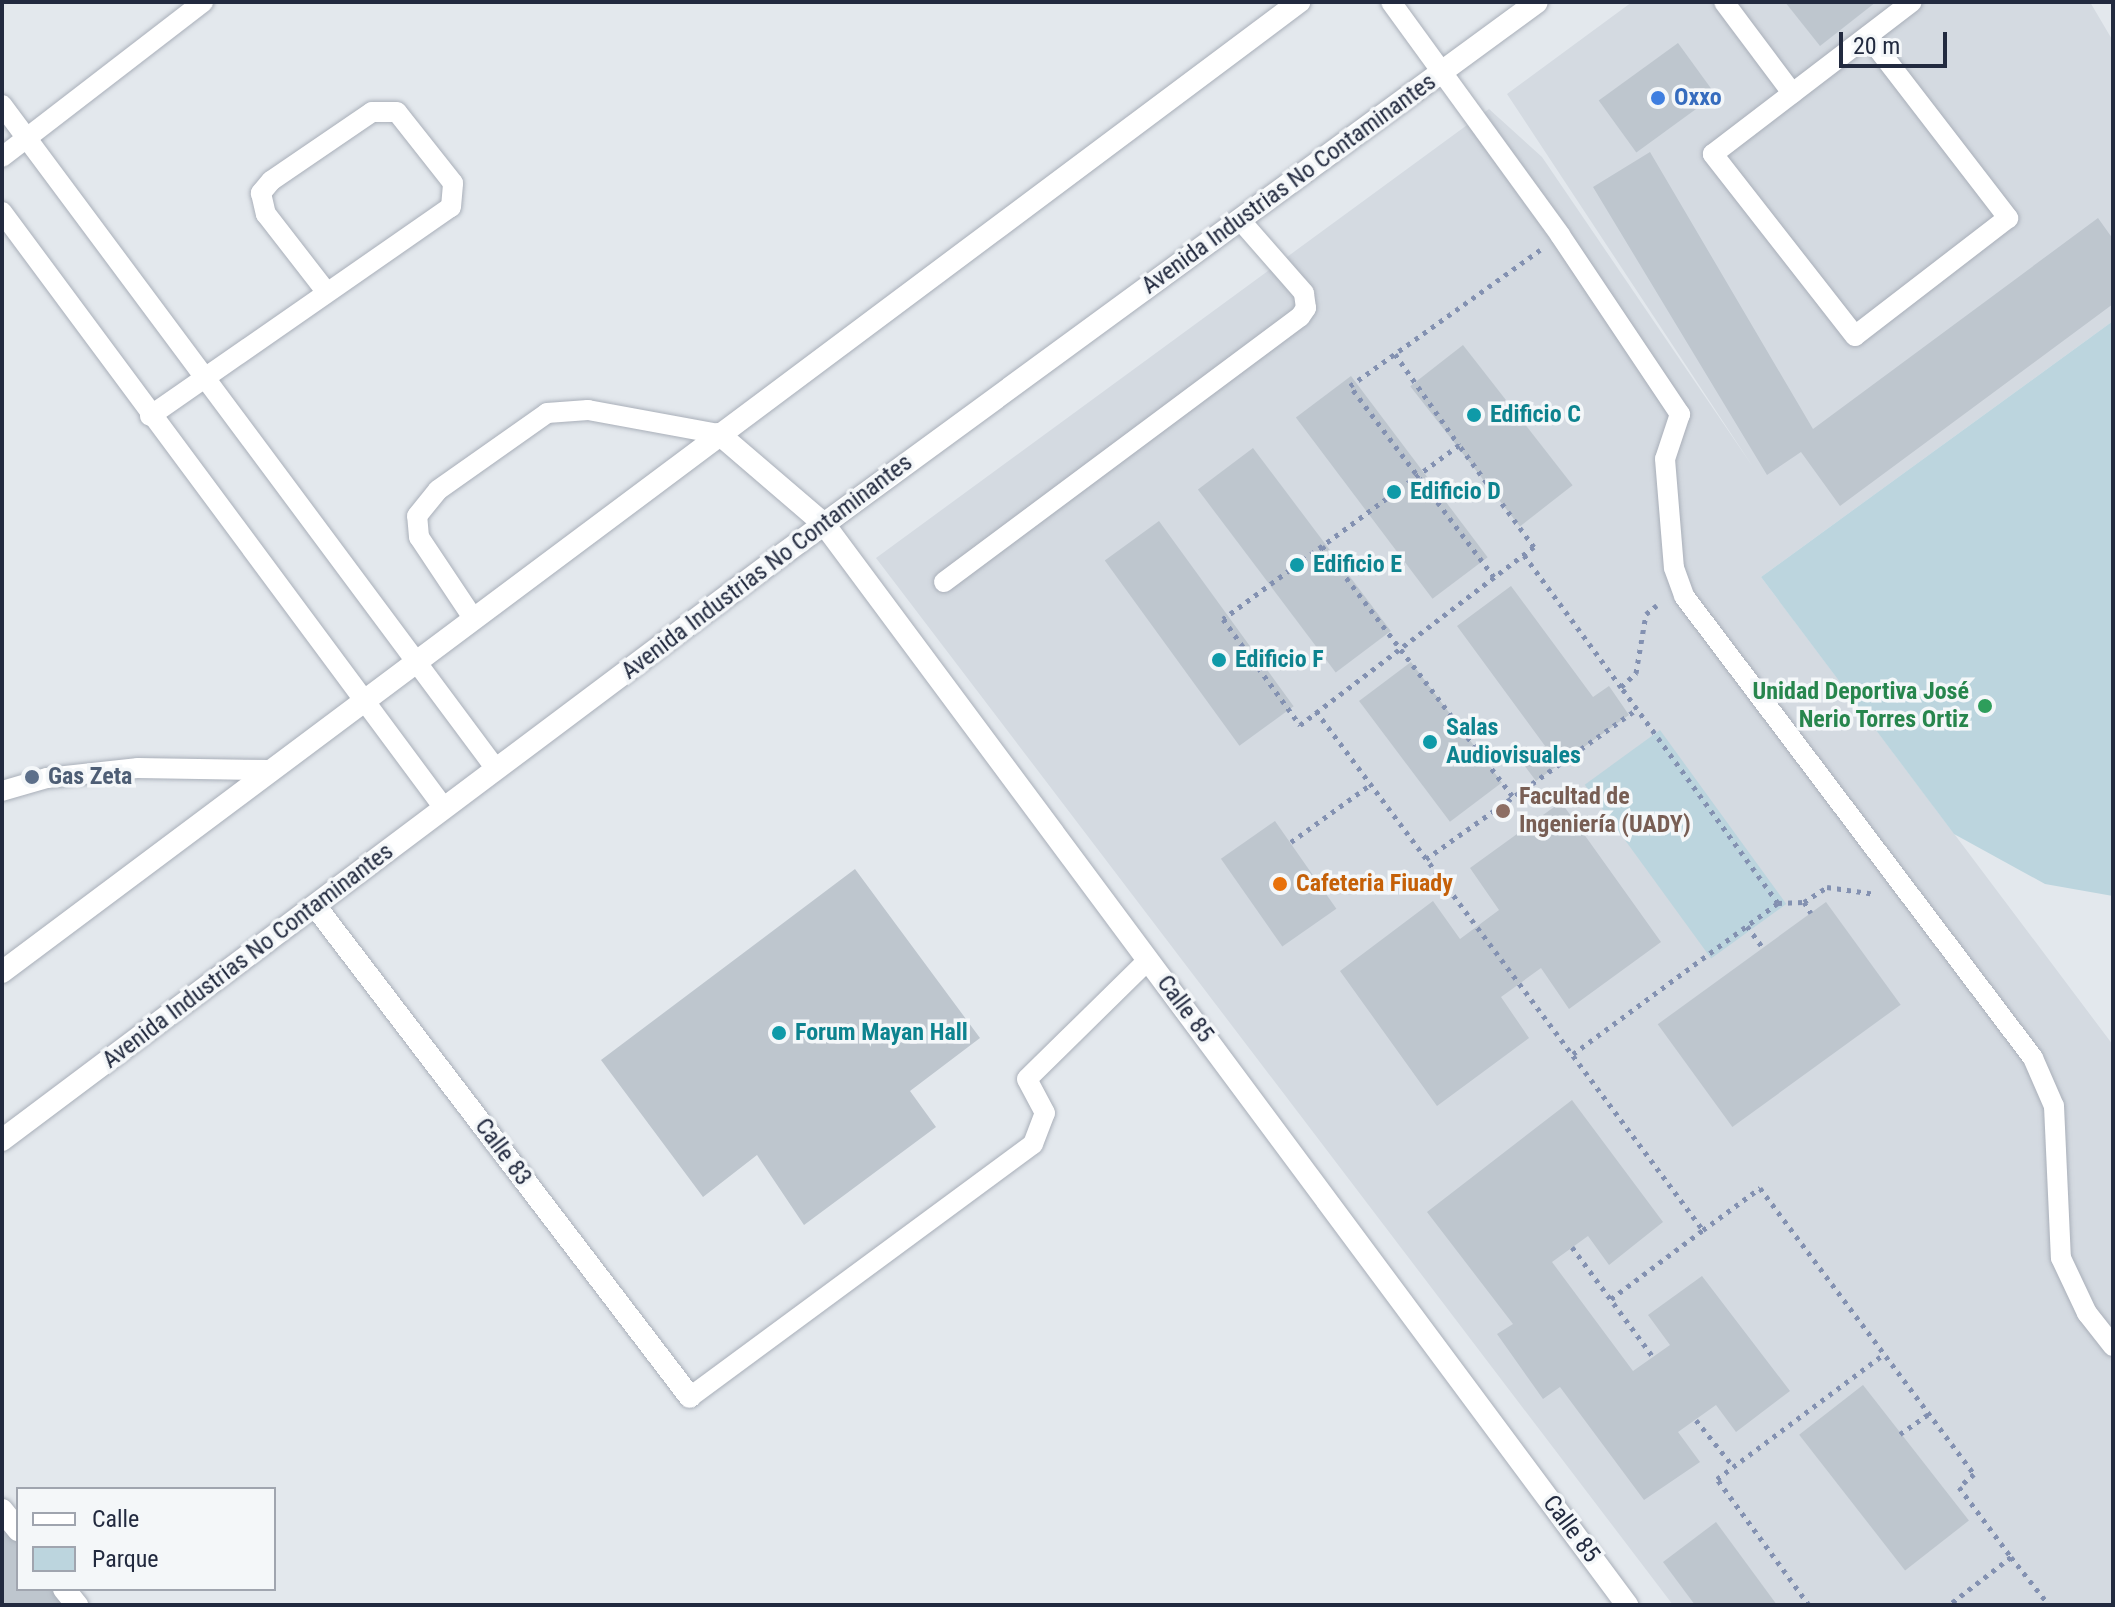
<!DOCTYPE html>
<html>
<head>
<meta charset="utf-8">
<style>
  body { margin:0 }
  #map { position:relative; width:2115px; height:1607px; overflow:hidden; background:#e3e8ed; font-family:"Roboto Condensed",sans-serif }
  div>[style] { position:absolute }
  [style*='--x'] { left:calc(var(--x)*1px); top:calc(var(--y)*1px); width:calc(var(--w)*1px); rotate:calc(var(--a)*1deg) }
  .built>* { inset:0; background:#d4dae1 }
  .green>* { inset:0; background:#bcd5de; transform-origin:0 0 }
  .building>* { inset:0; background:#bec6ce; transform-origin:0 0 }
  .path>* { height:5px; margin-top:-2.5px; transform-origin:0; background:repeating-linear-gradient(90deg,#8391b1 0 4px,transparent 0 10px) }
  .roads { filter:drop-shadow(0 0 2px #a9afb9) drop-shadow(0 0 2px #a9afb9) }
  .service>* { height:20px; margin:-10px; padding:0 10px; transform-origin:10px; border-radius:10px; background:#fff }
  .minor>* { height:22px; margin:-11px; padding:0 11px; transform-origin:11px; border-radius:11px; background:#fff }
  .secondary>* { height:22px; margin:-11px; padding:0 11px; transform-origin:11px; border-radius:11px; background:#fff }
  .dots>* { width:22px; height:22px; translate:-50% -50%; box-sizing:border-box; border:4px solid #f4f7f9; border-radius:50% }
  span { translate:-50% -50%; white-space:nowrap; text-align:center; line-height:1.15; -webkit-text-stroke:7px #f4f7f9; paint-order:stroke }
  .shop-label { font-size:24px; color:#366cbe; font-weight:700 }
  .left { translate:0 -50%; text-align:left }
  .street-label { font-size:24px; color:#222a3f }
  .culture-label { font-size:24px; color:#0d838f; font-weight:700 }
  .leisure-label { font-size:24px; color:#27864d; font-weight:700 }
  .right { translate:-100% -50%; text-align:right }
  .service-label { font-size:24px; color:#4e5e75; font-weight:700 }
  .education-label { font-size:24px; color:#785e54; font-weight:700 }
  .food-label { font-size:24px; color:#c56008; font-weight:700 }
  .frame { position:absolute; inset:0; border:4px solid #222a3f; pointer-events:none }
  .legend { position:absolute; left:16px; top:1487px; width:260px; height:104px; box-sizing:border-box; background:#f4f7f9; border:2px solid #a0a5af; margin:0; padding:10px 14px; list-style:none; font-size:24px; color:#222a3f }
  .legend li { display:flex; align-items:center; gap:16px; height:40px }
  .legend b { width:40px; border:2px solid #a0a5af }
  .scale { position:absolute; left:1839px; top:32px; width:108px; height:36px; box-sizing:border-box; border:4px solid #222a3f; border-top:0; padding-left:10px; font-size:24px; line-height:28px; white-space:nowrap; color:#222a3f; -webkit-text-stroke:6px #f4f7f9; paint-order:stroke }
</style>
</head>
<body>
<div id="map">
  <div class="built">
    <div style="clip-path:polygon(1632px 2px,2090px 2px,2113px 41px,2113px 321px,1761px 577px,2113px 1045px,2113px 1605px,1673px 1605px,876px 558px,1489px 109px,1542px 157px,1753px 467px,1507px 94px)"></div>
  </div>
  <div class="green">
    <div style="clip-path:polygon(2113px 321px,2113px 896px,2045px 884px,1954px 834px,1761px 577px)"></div>
    <div style="left:1660px;top:730px;width:215px;height:93px;rotate:54deg"></div>
  </div>
  <div class="building">
    <div style="clip-path:polygon(1785px 2px,1876px 2px,1820px 46px)"></div>
    <div style="left:1678px;top:43px;width:64px;height:98px;rotate:54deg"></div>
    <div style="clip-path:polygon(1650px 152px,1813px 429px,2098px 218px,2113px 239px,2113px 304px,1840px 506px,1801px 452px,1767px 475px,1593px 187px)"></div>
    <div style="left:1463px;top:345px;width:178px;height:67px;rotate:52deg"></div>
    <div style="left:1351px;top:376px;width:227px;height:69px;rotate:53deg"></div>
    <div style="left:1253px;top:448px;width:229px;height:69px;rotate:53deg"></div>
    <div style="left:1159px;top:521px;width:229px;height:67px;rotate:54deg"></div>
    <div style="clip-path:polygon(1511px 586px,1593px 697px,1609px 686px,1629px 715px,1536px 781px,1524px 765px,1548px 750px,1457px 626px)"></div>
    <div style="left:1411px;top:662px;width:151px;height:65px;rotate:53deg"></div>
    <div style="clip-path:polygon(1561px 802px,1661px 942px,1569px 1009px,1541px 968px,1501px 997px,1529px 1038px,1437px 1106px,1340px 971px,1433px 901px,1460px 939px,1499px 910px,1470px 868px)"></div>
    <div style="left:1275px;top:821px;width:107px;height:66px;rotate:55deg"></div>
    <div style="clip-path:polygon(855px 869px,980px 1038px,910px 1091px,936px 1127px,804px 1225px,757px 1155px,703px 1197px,601px 1060px)"></div>
    <div style="left:1826px;top:902px;width:127px;height:208px;rotate:54deg"></div>
    <div style="clip-path:polygon(1572px 1100px,1663px 1222px,1609px 1265px,1588px 1236px,1552px 1262px,1633px 1371px,1670px 1345px,1648px 1315px,1702px 1276px,1790px 1391px,1736px 1432px,1716px 1405px,1678px 1432px,1700px 1462px,1644px 1500px,1560px 1387px,1543px 1399px,1497px 1334px,1513px 1324px,1427px 1212px)"></div>
    <div style="left:1863px;top:1385px;width:172px;height:81px;rotate:52deg"></div>
    <div style="clip-path:polygon(2px 1520px,18px 1541px,18px 1589px,54px 1589px,66px 1605px,2px 1605px)"></div>
    <div style="clip-path:polygon(1716px 1522px,1777px 1605px,1695px 1605px,1663px 1562px)"></div>
  </div>
  <div class="path">
    <div style="--x:1395;--y:354;--w:111;--a:54.9"></div>
    <div style="--x:1459;--y:445;--w:293;--a:143.6"></div>
    <div style="--x:1223;--y:619;--w:131;--a:54"></div>
    <div style="--x:1300;--y:725;--w:294;--a:-37.3"></div>
    <div style="--x:1534;--y:547;--w:127;--a:-126.3"></div>
    <div style="--x:1322;--y:546;--w:315;--a:52.7"></div>
    <div style="--x:1524;--y:555;--w:164;--a:53.7"></div>
    <div style="--x:1621;--y:687;--w:21;--a:-43"></div>
    <div style="--x:1636;--y:673;--w:60;--a:-80.4"></div>
    <div style="--x:1646;--y:614;--w:14;--a:-39"></div>
    <div style="--x:1494;--y:577;--w:239;--a:-127"></div>
    <div style="--x:1350;--y:386;--w:234;--a:-35.6"></div>
    <div style="--x:1316;--y:711;--w:647;--a:53.29"></div>
    <div style="--x:1703;--y:1230;--w:71;--a:-36.4"></div>
    <div style="--x:1760;--y:1188;--w:357;--a:53.2"></div>
    <div style="--x:1974;--y:1474;--w:20;--a:139"></div>
    <div style="--x:1959;--y:1487;--w:87;--a:53.4"></div>
    <div style="--x:2011;--y:1557;--w:78;--a:142.3"></div>
    <div style="--x:1291;--y:842;--w:99;--a:-35.9"></div>
    <div style="--x:1426;--y:859;--w:259;--a:-35.4"></div>
    <div style="--x:1804;--y:902;--w:13;--a:58"></div>
    <div style="--x:1778;--y:903;--w:26;--a:-2"></div>
    <div style="--x:1804;--y:902;--w:27;--a:-33"></div>
    <div style="--x:1827;--y:887;--w:49;--a:8.3"></div>
    <div style="--x:1747;--y:926;--w:27;--a:54"></div>
    <div style="--x:1573;--y:1054;--w:255;--a:-36.4"></div>
    <div style="--x:1778;--y:903;--w:267;--a:-126"></div>
    <div style="--x:1572;--y:1247;--w:137;--a:53.6"></div>
    <div style="--x:1611;--y:1299;--w:115;--a:-36.9"></div>
    <div style="--x:1696;--y:1420;--w:59;--a:51.2"></div>
    <div style="--x:1900;--y:1434;--w:35;--a:-35"></div>
    <div style="--x:2011;--y:1557;--w:61;--a:51.6"></div>
    <div style="--x:1809;--y:1605;--w:156;--a:-126.1"></div>
    <div style="--x:1717;--y:1479;--w:209;--a:-36.8"></div>
  </div>
  <div class="roads">
    <div class="service">
      <div style="--x:1391;--y:2;--w:288;--a:54"></div>
      <div style="--x:1560;--y:235;--w:216;--a:56.2"></div>
      <div style="--x:1680;--y:414;--w:47;--a:108.4"></div>
      <div style="--x:1665;--y:459;--w:109;--a:85.3"></div>
      <div style="--x:1674;--y:568;--w:30;--a:70"></div>
      <div style="--x:1684;--y:596;--w:579;--a:52.93"></div>
      <div style="--x:2033;--y:1058;--w:52;--a:66.4"></div>
      <div style="--x:2054;--y:1106;--w:152;--a:87.4"></div>
      <div style="--x:2061;--y:1258;--w:61;--a:64.7"></div>
      <div style="--x:2087;--y:1313;--w:42;--a:51.8"></div>
      <div style="--x:1724;--y:2;--w:114;--a:53.2"></div>
      <div style="--x:1868;--y:36;--w:230;--a:52.4"></div>
      <div style="--x:2008;--y:218;--w:193;--a:142.4"></div>
      <div style="--x:1855;--y:336;--w:231;--a:-128"></div>
      <div style="--x:1713;--y:154;--w:250;--a:-37.4"></div>
      <div style="--x:2;--y:105;--w:828;--a:53.35"></div>
      <div style="--x:2;--y:157;--w:254;--a:-37.6"></div>
      <div style="--x:2;--y:212;--w:742;--a:53.44"></div>
      <div style="--x:150;--y:416;--w:366;--a:-34.8"></div>
      <div style="--x:451;--y:207;--w:24;--a:-85"></div>
      <div style="--x:453;--y:183;--w:90;--a:-128.3"></div>
      <div style="--x:397;--y:112;--w:25;--a:180"></div>
      <div style="--x:372;--y:112;--w:122;--a:145.7"></div>
      <div style="--x:271;--y:181;--w:16;--a:130"></div>
      <div style="--x:261;--y:193;--w:22;--a:77"></div>
      <div style="--x:266;--y:214;--w:96;--a:52.2"></div>
      <div style="--x:944;--y:582;--w:444;--a:-36.7"></div>
      <div style="--x:1300;--y:317;--w:11;--a:-56"></div>
      <div style="--x:1306;--y:308;--w:15;--a:-98"></div>
      <div style="--x:1304;--y:293;--w:97;--a:-131.2"></div>
      <div style="--x:473;--y:618;--w:97;--a:-123.7"></div>
      <div style="--x:419;--y:537;--w:21;--a:-95"></div>
      <div style="--x:417;--y:516;--w:33;--a:-51"></div>
      <div style="--x:438;--y:490;--w:133;--a:-35.2"></div>
      <div style="--x:547;--y:413;--w:41;--a:-4.2"></div>
      <div style="--x:588;--y:410;--w:133;--a:10.4"></div>
      <div style="--x:2;--y:791;--w:47;--a:-16.1"></div>
      <div style="--x:47;--y:778;--w:92;--a:-6.3"></div>
      <div style="--x:138;--y:768;--w:132;--a:0.9"></div>
      <div style="--x:690;--y:1397;--w:426;--a:-36.4"></div>
      <div style="--x:1033;--y:1144;--w:33;--a:-69"></div>
      <div style="--x:1045;--y:1113;--w:38;--a:-118"></div>
      <div style="--x:1027;--y:1079;--w:170;--a:-44.5"></div>
    </div>
    <div class="minor">
      <div style="--x:719;--y:434;--w:138;--a:40.6"></div>
      <div style="--x:824;--y:524;--w:1347;--a:53.39"></div>
      <div style="--x:316;--y:907;--w:616;--a:52.65"></div>
      <div style="--x:2;--y:1510;--w:26;--a:51"></div>
      <div style="--x:64;--y:1589;--w:21;--a:51"></div>
    </div>
    <div class="secondary">
      <div style="--x:2;--y:972;--w:1620;--a:-36.79"></div>
      <div style="--x:2;--y:1140;--w:971;--a:-36.88"></div>
      <div style="--x:779;--y:557;--w:939;--a:-36.21"></div>
    </div>
  </div>
  <div class="dots">
    <div style="left:1658px;top:98px;background:#3f7fe0"></div>
    <div style="left:1474px;top:415px;background:#0f9aa8"></div>
    <div style="left:1394px;top:492px;background:#0f9aa8"></div>
    <div style="left:1297px;top:565px;background:#0f9aa8"></div>
    <div style="left:1219px;top:660px;background:#0f9aa8"></div>
    <div style="left:1985px;top:706px;background:#2e9e5b"></div>
    <div style="left:1430px;top:742px;background:#0f9aa8"></div>
    <div style="left:32px;top:777px;background:#5c6f8a"></div>
    <div style="left:1503px;top:811px;background:#8d6e63"></div>
    <div style="left:1280px;top:884px;background:#e8710a"></div>
    <div style="left:779px;top:1033px;background:#0f9aa8"></div>
  </div>
  <div class="shop-label">
    <span class="left" style="left:1674px;top:98px">Oxxo</span>
  </div>
  <div class="street-label">
    <span style="left:1289px;top:184px;rotate:-36deg">Avenida Industrias No Contaminantes</span>
    <span style="left:767px;top:567px;rotate:-37deg">Avenida Industrias No Contaminantes</span>
    <span style="left:248px;top:956px;rotate:-37deg">Avenida Industrias No Contaminantes</span>
    <span style="left:1185px;top:1009px;rotate:53deg">Calle 85</span>
    <span style="left:503px;top:1152px;rotate:53deg">Calle 83</span>
    <span style="left:1571px;top:1529px;rotate:53deg">Calle 85</span>
  </div>
  <div class="culture-label">
    <span class="left" style="left:1490px;top:415px">Edificio C</span>
    <span class="left" style="left:1410px;top:492px">Edificio D</span>
    <span class="left" style="left:1313px;top:565px">Edificio E</span>
    <span class="left" style="left:1235px;top:660px">Edificio F</span>
    <span class="left" style="left:1446px;top:742px">Salas<br>Audiovisuales</span>
    <span class="left" style="left:795px;top:1033px">Forum Mayan Hall</span>
  </div>
  <div class="leisure-label">
    <span class="right" style="left:1969px;top:706px">Unidad Deportiva José<br>Nerio Torres Ortiz</span>
  </div>
  <div class="service-label">
    <span class="left" style="left:48px;top:777px">Gas Zeta</span>
  </div>
  <div class="education-label">
    <span class="left" style="left:1519px;top:811px">Facultad de<br>Ingeniería (UADY)</span>
  </div>
  <div class="food-label">
    <span class="left" style="left:1296px;top:884px">Cafeteria Fiuady</span>
  </div>
  <div class="frame"></div>
  <ul class="legend">
  <li><b style="height:10px;background:#fff"></b>Calle</li>
  <li><b style="height:22px;background:#bcd5de"></b>Parque</li>
  </ul>
  <div class="scale">20 m</div>
</div>
</body>
</html>
